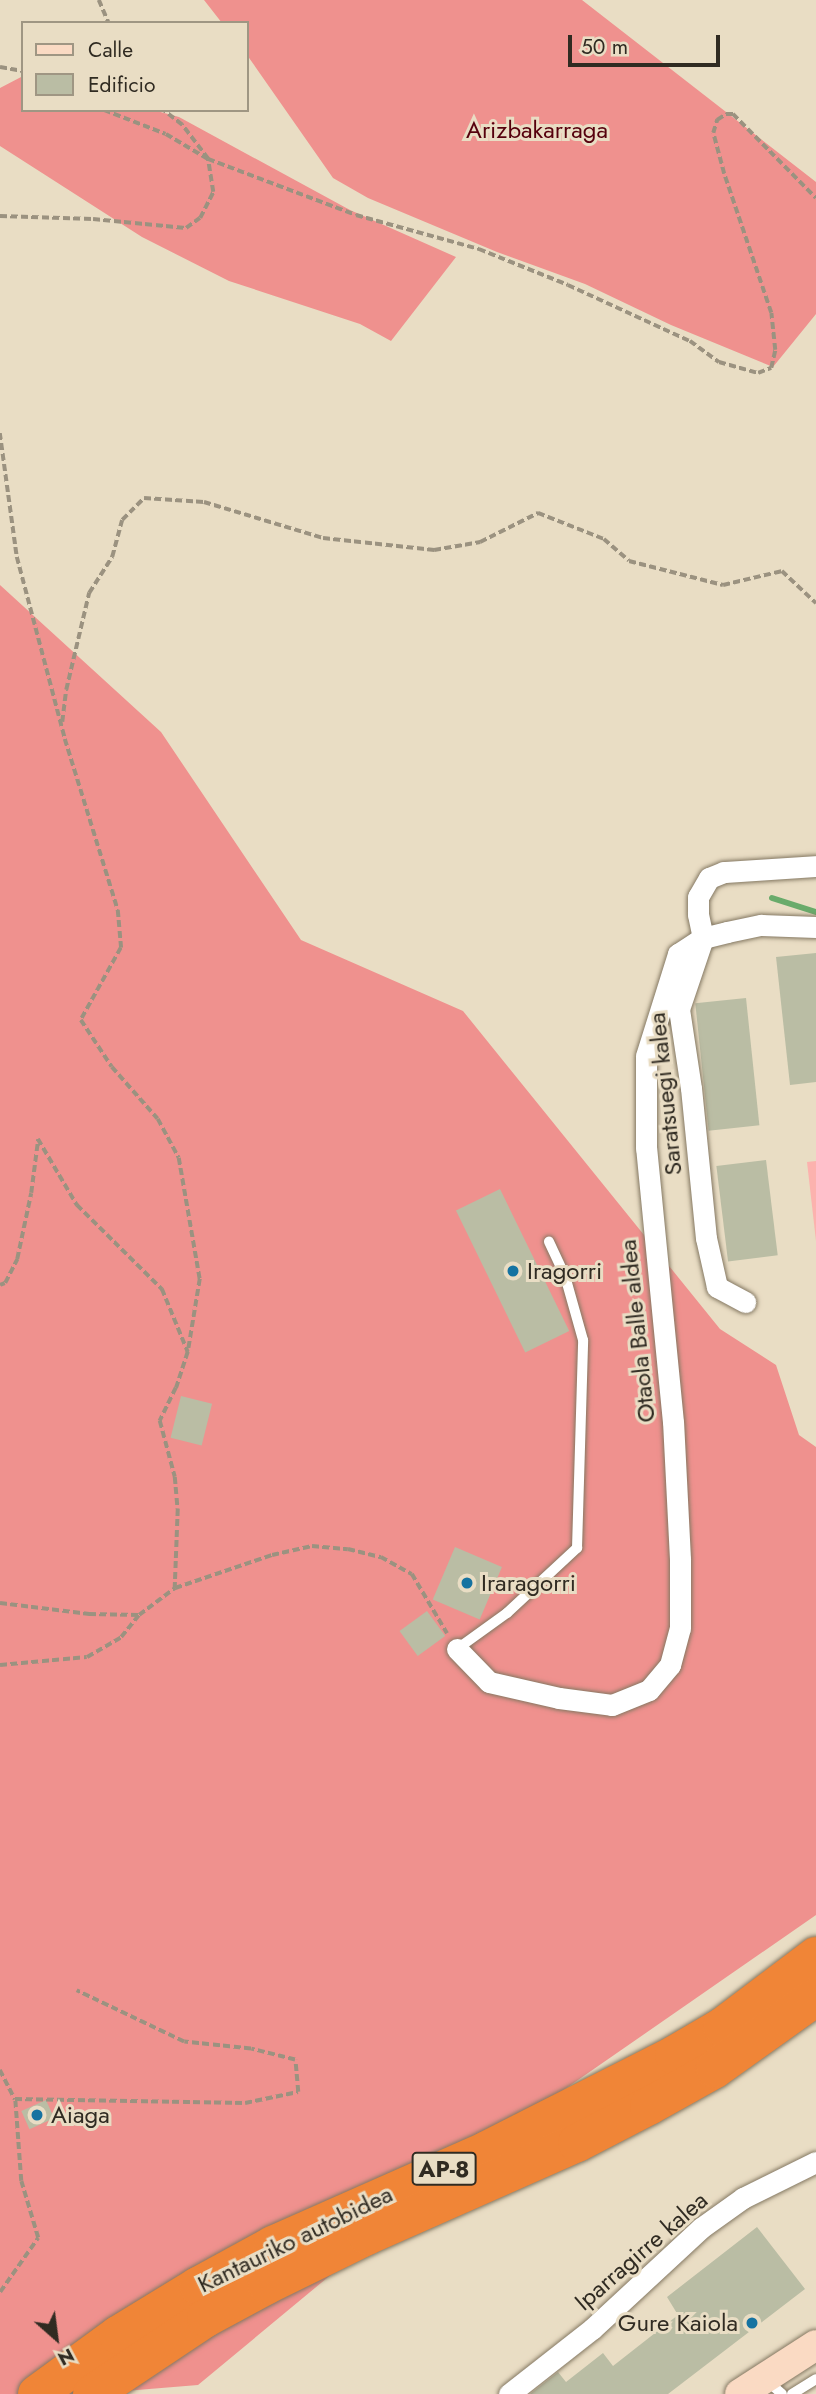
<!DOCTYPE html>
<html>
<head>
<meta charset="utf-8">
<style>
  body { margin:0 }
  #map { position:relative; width:816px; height:2394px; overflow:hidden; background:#e9ddc4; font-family:Jost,sans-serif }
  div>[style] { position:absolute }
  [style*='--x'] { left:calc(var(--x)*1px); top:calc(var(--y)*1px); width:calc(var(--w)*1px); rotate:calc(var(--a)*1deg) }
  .green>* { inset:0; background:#fcb2ae }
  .forest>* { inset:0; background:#ef918e }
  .stream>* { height:6px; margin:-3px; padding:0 3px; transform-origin:3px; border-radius:3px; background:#69ab6b }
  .building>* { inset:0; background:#babda4; transform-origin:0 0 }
  .path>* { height:3.5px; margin-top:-1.75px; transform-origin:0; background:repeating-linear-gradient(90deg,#9b9280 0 7px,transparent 0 10.5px) }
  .roads { filter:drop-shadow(0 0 2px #847862) drop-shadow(0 0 2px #847862) }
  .lane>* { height:10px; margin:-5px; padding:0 5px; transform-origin:5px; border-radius:5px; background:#fff }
  .street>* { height:21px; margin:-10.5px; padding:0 10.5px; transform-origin:10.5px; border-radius:10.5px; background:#fff }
  .secondary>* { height:30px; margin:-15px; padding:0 15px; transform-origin:15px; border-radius:15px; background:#fadac3 }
  .highway>* { height:38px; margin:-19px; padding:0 19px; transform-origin:19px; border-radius:19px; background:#f08537 }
  .dots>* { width:19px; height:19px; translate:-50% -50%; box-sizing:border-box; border:4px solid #e9ddc4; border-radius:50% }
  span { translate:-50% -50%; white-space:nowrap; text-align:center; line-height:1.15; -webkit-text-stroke:6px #e9ddc4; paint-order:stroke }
  .shield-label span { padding:2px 5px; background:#e9ddc4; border:2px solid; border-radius:5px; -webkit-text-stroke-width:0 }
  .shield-label { font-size:23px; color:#302b22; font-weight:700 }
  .park-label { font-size:24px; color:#56000d }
  .street-label { font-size:24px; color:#302b22 }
  .poi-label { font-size:24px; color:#302b22 }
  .left { translate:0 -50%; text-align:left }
  .right { translate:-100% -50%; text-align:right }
  .legend { position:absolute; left:21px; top:21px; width:228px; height:91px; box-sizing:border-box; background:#e9ddc4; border:2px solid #9f9683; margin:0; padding:9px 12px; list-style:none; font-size:21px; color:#302b22 }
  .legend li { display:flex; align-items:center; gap:14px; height:35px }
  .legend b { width:35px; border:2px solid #9f9683 }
  .north { position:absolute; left:21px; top:2303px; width:70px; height:70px; -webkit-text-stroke:5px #e9ddc4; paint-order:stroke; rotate:152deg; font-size:19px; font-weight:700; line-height:28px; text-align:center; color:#302b22 }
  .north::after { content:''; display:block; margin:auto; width:24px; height:32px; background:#302b22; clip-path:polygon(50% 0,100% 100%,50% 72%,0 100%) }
  .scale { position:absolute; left:568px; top:35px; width:152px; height:32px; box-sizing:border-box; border:4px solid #302b22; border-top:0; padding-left:9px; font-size:21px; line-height:24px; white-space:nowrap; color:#302b22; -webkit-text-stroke:5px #e9ddc4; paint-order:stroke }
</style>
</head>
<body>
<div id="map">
  <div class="green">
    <div style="clip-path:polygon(816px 1161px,816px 1241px,807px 1162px)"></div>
  </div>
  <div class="forest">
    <div style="clip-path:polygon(204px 0,582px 0,816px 182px,816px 314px,773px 367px,671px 325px,585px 284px,497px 252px,368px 198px,333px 178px,247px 55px,247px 23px,222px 23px)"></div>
    <div style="clip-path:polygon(23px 76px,23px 110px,153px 110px,179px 117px,350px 210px,456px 257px,391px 341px,360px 324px,229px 281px,142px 237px,0 146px,0 88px)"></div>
    <div style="clip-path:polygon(0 585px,161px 732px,301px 940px,463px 1011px,720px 1329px,776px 1365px,799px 1435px,816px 1447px,816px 1915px,503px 2132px,198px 2385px,88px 2394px,0 2394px)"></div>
  </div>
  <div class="stream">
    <div style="--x:772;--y:898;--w:46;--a:17.7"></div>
  </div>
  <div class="building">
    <div style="clip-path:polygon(816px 953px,816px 1082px,790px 1085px,776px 957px)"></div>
    <div style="left:746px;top:998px;width:128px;height:51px;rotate:84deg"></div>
    <div style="left:766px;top:1160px;width:96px;height:50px;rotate:83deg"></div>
    <div style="left:500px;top:1189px;width:158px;height:49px;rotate:64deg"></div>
    <div style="left:181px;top:1396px;width:32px;height:43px;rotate:14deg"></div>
    <div style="left:455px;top:1547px;width:51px;height:57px;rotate:23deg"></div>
    <div style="left:427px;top:1611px;width:31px;height:34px;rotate:54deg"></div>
    <div style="left:46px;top:2100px;width:20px;height:27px;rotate:66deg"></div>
    <div style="clip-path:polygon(757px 2227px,805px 2289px,668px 2394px,530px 2394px,558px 2372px,566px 2382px,603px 2353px,613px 2366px,678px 2315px,667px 2297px)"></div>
  </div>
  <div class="path">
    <div style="--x:99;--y:0;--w:25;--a:67"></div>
    <div style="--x:0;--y:67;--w:23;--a:10"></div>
    <div style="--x:104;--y:110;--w:66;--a:21.2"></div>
    <div style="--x:166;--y:134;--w:49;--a:30.8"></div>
    <div style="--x:208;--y:159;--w:158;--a:20.7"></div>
    <div style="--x:356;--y:215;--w:128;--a:15.5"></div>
    <div style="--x:479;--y:249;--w:96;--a:22"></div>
    <div style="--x:568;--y:285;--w:134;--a:24.7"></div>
    <div style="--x:690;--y:341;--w:36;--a:36"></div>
    <div style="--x:719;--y:362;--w:41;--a:15.8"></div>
    <div style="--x:758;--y:373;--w:14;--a:-21"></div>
    <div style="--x:771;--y:368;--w:18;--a:-77"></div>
    <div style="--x:775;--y:350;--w:37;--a:-96"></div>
    <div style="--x:771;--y:313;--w:147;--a:-108.7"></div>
    <div style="--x:724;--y:174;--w:42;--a:-105"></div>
    <div style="--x:713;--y:133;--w:14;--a:-73"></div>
    <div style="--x:717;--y:120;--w:11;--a:-34"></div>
    <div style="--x:726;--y:114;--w:7;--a:0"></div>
    <div style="--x:733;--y:114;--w:118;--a:45.3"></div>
    <div style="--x:0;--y:216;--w:93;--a:1.8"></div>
    <div style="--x:93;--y:219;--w:93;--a:5.5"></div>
    <div style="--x:186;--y:228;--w:17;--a:-36"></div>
    <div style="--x:200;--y:218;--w:29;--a:-63"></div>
    <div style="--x:213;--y:192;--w:33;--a:-99"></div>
    <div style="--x:208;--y:159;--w:43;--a:-127.4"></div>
    <div style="--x:182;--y:125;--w:24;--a:-142"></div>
    <div style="--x:0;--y:433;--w:125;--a:82.2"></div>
    <div style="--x:17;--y:557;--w:188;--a:75.2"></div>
    <div style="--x:65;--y:739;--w:179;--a:72.8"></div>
    <div style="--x:118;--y:910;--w:38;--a:85"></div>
    <div style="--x:121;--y:948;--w:82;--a:119.1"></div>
    <div style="--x:81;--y:1020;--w:56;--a:56.6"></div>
    <div style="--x:112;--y:1067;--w:69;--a:48.5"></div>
    <div style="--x:158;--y:1119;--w:44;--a:61.7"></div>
    <div style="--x:179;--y:1158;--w:123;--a:80.2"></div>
    <div style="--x:200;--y:1279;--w:74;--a:99.3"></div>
    <div style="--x:62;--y:722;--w:32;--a:-83"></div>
    <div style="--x:66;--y:690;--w:100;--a:-76.7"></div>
    <div style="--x:89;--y:593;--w:43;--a:-57.4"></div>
    <div style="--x:112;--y:557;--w:38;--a:-75"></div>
    <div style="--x:122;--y:520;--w:31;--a:-45"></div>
    <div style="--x:144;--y:498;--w:60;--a:3.8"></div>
    <div style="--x:204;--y:502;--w:124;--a:16.8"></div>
    <div style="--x:323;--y:538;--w:112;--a:6.2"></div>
    <div style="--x:434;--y:550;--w:47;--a:-9.9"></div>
    <div style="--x:480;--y:542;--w:65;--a:-26.6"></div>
    <div style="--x:538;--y:513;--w:71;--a:21.5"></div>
    <div style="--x:604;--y:539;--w:33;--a:41"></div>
    <div style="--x:629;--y:561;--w:97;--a:14.3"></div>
    <div style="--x:723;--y:585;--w:61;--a:-13.3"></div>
    <div style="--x:782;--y:571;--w:47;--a:43.3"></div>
    <div style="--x:0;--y:1285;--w:5;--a:-22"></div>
    <div style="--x:5;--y:1283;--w:27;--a:-63"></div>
    <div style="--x:17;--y:1259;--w:67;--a:-78"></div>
    <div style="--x:31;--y:1193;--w:54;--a:-82.6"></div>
    <div style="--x:38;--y:1139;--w:77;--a:59.4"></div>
    <div style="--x:77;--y:1205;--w:120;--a:44.7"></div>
    <div style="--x:162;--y:1289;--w:68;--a:67.6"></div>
    <div style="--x:188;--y:1352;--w:38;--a:108"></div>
    <div style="--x:176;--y:1388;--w:37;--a:116"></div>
    <div style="--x:160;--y:1421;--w:58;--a:75"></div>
    <div style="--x:175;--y:1477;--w:32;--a:85"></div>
    <div style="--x:178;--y:1509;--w:79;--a:92.2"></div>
    <div style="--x:0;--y:1603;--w:90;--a:7"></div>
    <div style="--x:89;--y:1614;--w:50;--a:1.1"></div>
    <div style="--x:139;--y:1615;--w:45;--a:-36.9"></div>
    <div style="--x:175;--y:1588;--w:102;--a:-18.8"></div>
    <div style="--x:272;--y:1555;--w:41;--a:-12.7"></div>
    <div style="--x:312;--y:1546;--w:36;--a:5"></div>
    <div style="--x:348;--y:1549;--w:34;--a:14"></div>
    <div style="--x:381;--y:1557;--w:35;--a:29"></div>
    <div style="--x:412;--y:1574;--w:69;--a:59.3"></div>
    <div style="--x:0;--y:1665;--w:87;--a:-5.3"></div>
    <div style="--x:87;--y:1657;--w:39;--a:-30"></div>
    <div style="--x:121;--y:1637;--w:28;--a:-51"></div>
    <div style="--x:0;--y:2070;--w:33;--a:63"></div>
    <div style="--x:15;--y:2099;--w:230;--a:1"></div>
    <div style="--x:245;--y:2103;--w:54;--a:-11.7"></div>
    <div style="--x:298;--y:2092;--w:32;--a:-95"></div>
    <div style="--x:295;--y:2060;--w:45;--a:-166"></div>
    <div style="--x:251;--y:2049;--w:67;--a:-174"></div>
    <div style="--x:184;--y:2042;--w:119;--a:-154.5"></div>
    <div style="--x:0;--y:2292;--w:66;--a:-54.9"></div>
    <div style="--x:38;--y:2238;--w:59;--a:-106.6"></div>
    <div style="--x:21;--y:2181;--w:82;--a:-94.2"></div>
  </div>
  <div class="roads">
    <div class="lane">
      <div style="--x:457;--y:1649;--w:62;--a:-35.8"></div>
      <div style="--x:507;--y:1613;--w:96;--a:-42.9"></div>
      <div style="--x:577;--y:1548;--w:208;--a:-88.3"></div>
      <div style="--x:583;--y:1340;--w:66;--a:-105.7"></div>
      <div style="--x:565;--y:1276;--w:38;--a:-115"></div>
      <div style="--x:766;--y:2380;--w:21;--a:41"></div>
      <div style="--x:792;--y:2394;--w:28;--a:-32"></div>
    </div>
    <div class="street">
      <div style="--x:703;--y:938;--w:75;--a:108.7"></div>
      <div style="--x:679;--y:1009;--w:80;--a:81.4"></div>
      <div style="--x:691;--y:1088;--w:151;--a:84.3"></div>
      <div style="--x:706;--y:1238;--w:50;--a:77.3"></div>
      <div style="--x:717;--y:1287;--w:32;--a:28"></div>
      <div style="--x:703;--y:938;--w:25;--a:-102"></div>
      <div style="--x:698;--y:914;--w:17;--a:-90"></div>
      <div style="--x:698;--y:897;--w:22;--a:-60"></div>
      <div style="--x:709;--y:878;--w:16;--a:-22"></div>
      <div style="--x:724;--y:872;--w:92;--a:-3.7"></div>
      <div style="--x:457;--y:1649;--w:46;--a:45.9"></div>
      <div style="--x:489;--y:1682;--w:72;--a:12.9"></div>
      <div style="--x:559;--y:1698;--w:53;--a:7.5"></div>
      <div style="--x:612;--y:1705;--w:40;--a:-22"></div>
      <div style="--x:649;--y:1690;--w:33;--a:-50"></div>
      <div style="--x:670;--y:1665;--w:38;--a:-75"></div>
      <div style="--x:680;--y:1628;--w:69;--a:-90"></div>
      <div style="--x:680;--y:1559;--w:137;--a:-92.9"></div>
      <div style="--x:673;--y:1422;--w:275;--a:-95.6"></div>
      <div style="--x:646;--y:1148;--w:92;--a:-90"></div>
      <div style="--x:646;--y:1056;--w:107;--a:-72.6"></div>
      <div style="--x:678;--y:954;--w:30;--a:-33"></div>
      <div style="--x:703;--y:938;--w:25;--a:-14"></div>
      <div style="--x:727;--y:932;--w:35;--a:-12"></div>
      <div style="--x:761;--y:925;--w:55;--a:2.1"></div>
      <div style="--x:509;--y:2394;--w:105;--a:-38.1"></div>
      <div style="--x:592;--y:2329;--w:149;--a:-42.8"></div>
      <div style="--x:701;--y:2228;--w:52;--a:-35.5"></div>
      <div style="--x:743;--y:2198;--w:81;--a:-26.3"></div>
    </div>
    <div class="secondary">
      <div style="--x:740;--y:2394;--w:90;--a:-32.8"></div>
    </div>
    <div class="highway">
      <div style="--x:37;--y:2394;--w:100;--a:-36.1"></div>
      <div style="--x:118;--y:2335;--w:94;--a:-31.5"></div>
      <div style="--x:198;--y:2286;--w:85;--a:-28.7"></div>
      <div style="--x:273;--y:2245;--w:234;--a:-23.9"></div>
      <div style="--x:487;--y:2150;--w:210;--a:-26.9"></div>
      <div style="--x:674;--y:2055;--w:56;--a:-30.3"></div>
      <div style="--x:722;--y:2027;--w:118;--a:-37.1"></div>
      <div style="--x:92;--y:2394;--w:137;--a:-33.7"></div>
      <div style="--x:206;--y:2318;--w:69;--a:-28.4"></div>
      <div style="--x:267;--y:2285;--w:111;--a:-26.1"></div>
      <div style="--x:367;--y:2236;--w:230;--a:-23.9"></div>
      <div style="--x:577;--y:2143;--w:81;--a:-27.2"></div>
      <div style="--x:649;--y:2106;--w:76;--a:-29.3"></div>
      <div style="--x:715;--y:2069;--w:124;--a:-35.5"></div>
    </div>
  </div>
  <div class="dots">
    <div style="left:513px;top:1271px;background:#1573a1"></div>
    <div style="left:467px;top:1583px;background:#1573a1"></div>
    <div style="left:37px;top:2115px;background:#1573a1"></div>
    <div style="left:752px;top:2323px;background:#1573a1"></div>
  </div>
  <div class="shield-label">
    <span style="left:444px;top:2169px">AP-8</span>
  </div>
  <div class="park-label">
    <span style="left:537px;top:130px">Arizbakarraga</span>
  </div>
  <div class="street-label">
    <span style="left:665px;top:1094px;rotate:-96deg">Saratsuegi kalea</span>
    <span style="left:637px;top:1331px;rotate:-96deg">Otaola Balle aldea</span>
    <span style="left:295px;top:2239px;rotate:-26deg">Kantauriko autobidea</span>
    <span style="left:641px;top:2251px;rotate:-41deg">Iparragirre kalea</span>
  </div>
  <div class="poi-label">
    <span class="left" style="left:527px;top:1271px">Iragorri</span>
    <span class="left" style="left:481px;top:1583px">Iraragorri</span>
    <span class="left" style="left:51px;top:2115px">Aiaga</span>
    <span class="right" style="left:738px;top:2323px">Gure Kaiola</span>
  </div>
  <ul class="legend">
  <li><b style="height:9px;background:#fadac3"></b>Calle</li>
  <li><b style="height:19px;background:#babda4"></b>Edificio</li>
  </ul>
  <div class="north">N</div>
  <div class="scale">50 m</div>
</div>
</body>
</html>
